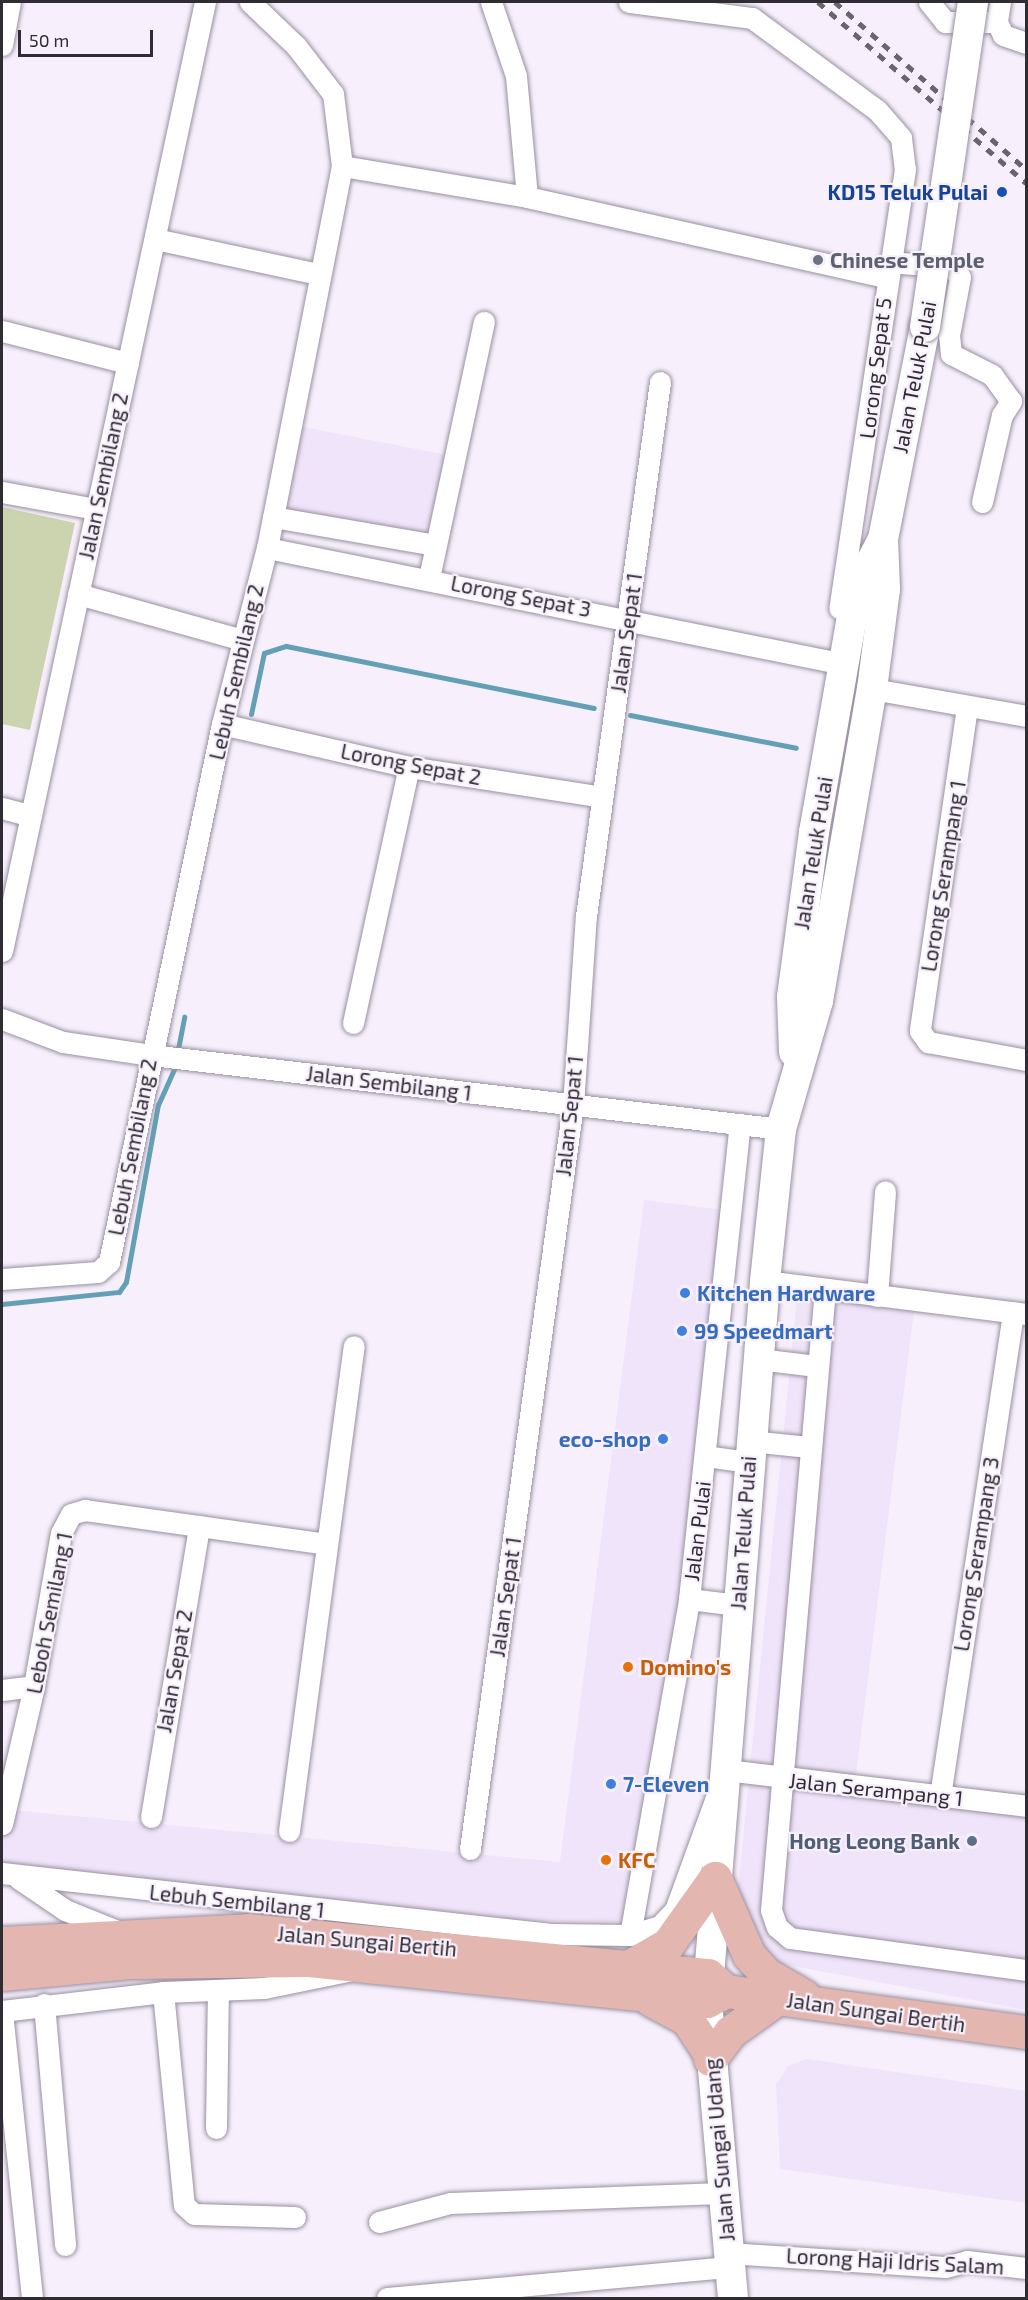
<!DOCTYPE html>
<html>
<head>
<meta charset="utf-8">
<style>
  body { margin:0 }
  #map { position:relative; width:1028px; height:2300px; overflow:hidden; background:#f7f0fc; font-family:"Exo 2",sans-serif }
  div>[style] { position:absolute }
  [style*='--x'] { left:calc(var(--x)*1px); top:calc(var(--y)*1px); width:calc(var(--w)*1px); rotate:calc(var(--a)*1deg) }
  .commercial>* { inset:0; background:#efe4f9; transform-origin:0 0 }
  .green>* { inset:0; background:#cbd4af }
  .stream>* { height:5px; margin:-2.5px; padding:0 2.5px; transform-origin:2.5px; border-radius:2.5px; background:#63a0b6 }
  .roads { filter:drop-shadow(0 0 2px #998fa1) drop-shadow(0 0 2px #998fa1) }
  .street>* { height:21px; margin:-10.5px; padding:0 10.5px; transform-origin:10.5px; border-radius:10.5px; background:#fff }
  .secondary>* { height:30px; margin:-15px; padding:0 15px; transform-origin:15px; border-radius:15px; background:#fff }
  .primary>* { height:33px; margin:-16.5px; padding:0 16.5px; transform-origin:16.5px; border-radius:16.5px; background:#e4b6b0 }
  .rail>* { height:4.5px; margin-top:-2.25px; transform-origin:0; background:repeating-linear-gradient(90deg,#69646d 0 8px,transparent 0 16px) }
  .bridges { filter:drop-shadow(0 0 2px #998fa1) drop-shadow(0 0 2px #998fa1) }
  .secondary-bridge>* { height:30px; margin:-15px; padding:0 15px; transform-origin:15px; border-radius:15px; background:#fff }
  .dots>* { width:16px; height:16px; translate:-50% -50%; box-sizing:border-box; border:3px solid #f7f0fc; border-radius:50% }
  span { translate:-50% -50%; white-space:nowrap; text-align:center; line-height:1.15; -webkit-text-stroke:4.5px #f7f0fc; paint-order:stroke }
  .transit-label { font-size:21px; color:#164399; font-weight:700 }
  .right { translate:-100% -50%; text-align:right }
  .worship-label { font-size:21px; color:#5b616d; font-weight:700 }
  .left { translate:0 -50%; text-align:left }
  .street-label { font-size:21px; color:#302c33 }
  .shop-label { font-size:21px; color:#366cbe; font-weight:700 }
  .food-label { font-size:21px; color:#c56008; font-weight:700 }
  .service-label { font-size:21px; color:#4e5e75; font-weight:700 }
  .frame { position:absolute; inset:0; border:3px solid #302c33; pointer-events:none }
  .scale { position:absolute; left:18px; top:30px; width:135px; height:27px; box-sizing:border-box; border:3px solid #302c33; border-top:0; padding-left:8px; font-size:18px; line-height:21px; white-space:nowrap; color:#302c33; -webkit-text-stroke:4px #f7f0fc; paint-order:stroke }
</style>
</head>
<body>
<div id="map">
  <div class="commercial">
    <div style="left:298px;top:426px;width:151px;height:87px;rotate:11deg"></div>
    <div style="clip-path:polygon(644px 1200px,726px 1210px,682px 1605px,626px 1922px,536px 1921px,2px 1863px,2px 1809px,560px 1862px)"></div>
    <div style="clip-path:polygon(797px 1297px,914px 1311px,854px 1791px,1026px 1811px,1026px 2010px,767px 1961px,737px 1899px)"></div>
    <div style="clip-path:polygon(807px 2059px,1026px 2091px,1026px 2203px,780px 2169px,776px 2085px,788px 2066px)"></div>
  </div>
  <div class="green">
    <div style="clip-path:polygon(2px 507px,75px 523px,30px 730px,2px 724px)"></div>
  </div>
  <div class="stream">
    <div style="--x:251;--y:714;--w:62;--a:-78"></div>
    <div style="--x:264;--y:653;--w:23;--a:-18"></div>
    <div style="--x:286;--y:646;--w:314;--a:11.4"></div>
    <div style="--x:630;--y:715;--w:169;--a:11.2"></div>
    <div style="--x:178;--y:1049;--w:33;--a:-79"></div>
    <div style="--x:2;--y:1304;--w:118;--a:-5.9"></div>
    <div style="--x:119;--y:1292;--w:12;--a:-55"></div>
    <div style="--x:126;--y:1282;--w:180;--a:-79.8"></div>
    <div style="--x:158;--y:1105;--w:42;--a:-65.9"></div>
  </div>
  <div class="roads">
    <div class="street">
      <div style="--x:491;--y:2;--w:78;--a:71.3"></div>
      <div style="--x:516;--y:76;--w:121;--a:84.8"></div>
      <div style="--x:629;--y:2;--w:124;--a:7.4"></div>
      <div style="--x:752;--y:18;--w:155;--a:36.4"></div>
      <div style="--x:877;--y:110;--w:37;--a:49"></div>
      <div style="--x:901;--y:138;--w:31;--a:83"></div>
      <div style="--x:905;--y:169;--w:444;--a:98.5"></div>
      <div style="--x:929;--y:2;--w:26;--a:51"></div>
      <div style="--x:945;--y:22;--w:52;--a:0"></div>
      <div style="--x:1000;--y:2;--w:20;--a:99"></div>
      <div style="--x:997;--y:22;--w:14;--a:65"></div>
      <div style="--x:1003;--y:35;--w:24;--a:19"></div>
      <div style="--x:2;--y:45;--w:44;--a:-79.5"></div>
      <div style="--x:342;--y:166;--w:188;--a:9.5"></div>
      <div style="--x:527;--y:197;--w:368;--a:12.6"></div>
      <div style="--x:155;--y:239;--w:167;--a:12.1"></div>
      <div style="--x:889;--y:262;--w:62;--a:4.6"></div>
      <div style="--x:951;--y:267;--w:13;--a:48"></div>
      <div style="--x:960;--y:277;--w:59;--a:100.7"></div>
      <div style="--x:949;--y:335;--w:19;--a:84"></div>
      <div style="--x:951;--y:354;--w:46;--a:27.1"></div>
      <div style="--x:992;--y:375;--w:32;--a:54"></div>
      <div style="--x:2;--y:331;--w:130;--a:14.3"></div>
      <div style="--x:2;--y:492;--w:96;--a:10.3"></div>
      <div style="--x:982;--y:502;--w:89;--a:-77.1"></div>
      <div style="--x:1002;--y:415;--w:17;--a:-57"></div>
      <div style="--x:273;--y:517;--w:164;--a:9.8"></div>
      <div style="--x:267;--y:548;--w:589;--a:11.37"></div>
      <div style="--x:429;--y:578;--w:262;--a:-77.9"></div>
      <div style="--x:78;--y:594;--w:171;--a:15.6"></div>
      <div style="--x:872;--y:689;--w:156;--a:9.9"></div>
      <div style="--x:967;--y:707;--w:327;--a:98.3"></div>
      <div style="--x:920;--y:1031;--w:14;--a:54"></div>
      <div style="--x:928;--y:1042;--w:100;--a:10.4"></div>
      <div style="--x:222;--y:724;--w:192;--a:12.9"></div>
      <div style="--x:409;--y:767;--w:195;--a:8.8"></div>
      <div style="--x:2;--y:808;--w:30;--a:15"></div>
      <div style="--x:2;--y:951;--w:970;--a:-77.93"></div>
      <div style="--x:2;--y:1019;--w:65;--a:20.7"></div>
      <div style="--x:63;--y:1042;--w:89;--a:8.4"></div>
      <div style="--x:151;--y:1055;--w:634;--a:6.7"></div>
      <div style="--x:353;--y:1023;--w:262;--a:-77.7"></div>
      <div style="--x:2;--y:1279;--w:96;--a:-4.2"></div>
      <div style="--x:98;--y:1272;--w:15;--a:-42"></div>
      <div style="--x:109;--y:1262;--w:550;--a:-78.14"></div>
      <div style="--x:222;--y:724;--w:182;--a:-75.7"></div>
      <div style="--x:267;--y:548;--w:389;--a:-78.9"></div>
      <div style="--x:342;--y:166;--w:73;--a:-97.1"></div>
      <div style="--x:333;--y:94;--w:61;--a:-127.6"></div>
      <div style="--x:296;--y:46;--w:64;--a:-136.3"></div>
      <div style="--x:765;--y:1281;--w:263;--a:7.2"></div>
      <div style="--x:825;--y:1289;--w:623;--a:94.97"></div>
      <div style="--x:771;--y:1910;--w:18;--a:71"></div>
      <div style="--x:777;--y:1927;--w:17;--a:40"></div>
      <div style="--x:790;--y:1938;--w:238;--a:7.7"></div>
      <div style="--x:877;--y:1296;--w:105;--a:-85.6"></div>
      <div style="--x:758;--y:1359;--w:59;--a:6.8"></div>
      <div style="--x:750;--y:1441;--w:59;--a:5.8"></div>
      <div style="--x:706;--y:1456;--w:42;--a:8.1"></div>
      <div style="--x:689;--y:1599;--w:49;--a:7"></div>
      <div style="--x:2;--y:1690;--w:32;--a:-7"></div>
      <div style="--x:940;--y:1796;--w:489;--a:-81.4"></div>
      <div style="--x:151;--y:1817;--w:295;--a:-80.6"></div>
      <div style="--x:2;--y:1824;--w:142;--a:-76.9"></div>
      <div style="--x:34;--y:1686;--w:155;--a:-80"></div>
      <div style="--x:61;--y:1533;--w:21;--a:-62"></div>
      <div style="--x:71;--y:1514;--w:15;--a:-16"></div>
      <div style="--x:85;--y:1510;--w:244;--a:8"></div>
      <div style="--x:289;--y:1831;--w:489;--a:-82.4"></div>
      <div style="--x:470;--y:1849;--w:751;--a:-82.12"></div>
      <div style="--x:573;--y:1105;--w:189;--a:-86.1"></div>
      <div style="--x:586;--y:916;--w:539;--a:-82.11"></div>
      <div style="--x:2;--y:1873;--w:552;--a:6.34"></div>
      <div style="--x:551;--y:1934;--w:79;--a:0.7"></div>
      <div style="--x:630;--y:1935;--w:31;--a:-17"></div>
      <div style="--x:660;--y:1926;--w:22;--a:-47"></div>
      <div style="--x:675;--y:1910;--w:149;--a:-70"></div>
      <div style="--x:726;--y:1770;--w:302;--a:6.8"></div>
      <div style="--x:18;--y:1878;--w:57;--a:34.2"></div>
      <div style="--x:65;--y:1910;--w:59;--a:21.8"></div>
      <div style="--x:630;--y:1935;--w:341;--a:-80"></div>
      <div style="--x:689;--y:1599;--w:478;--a:-83.9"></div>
      <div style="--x:163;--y:1992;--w:214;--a:84.4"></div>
      <div style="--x:184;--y:2205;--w:13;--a:42"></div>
      <div style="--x:194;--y:2214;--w:101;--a:1.7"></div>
      <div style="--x:44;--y:2004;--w:242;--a:85"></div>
      <div style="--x:2;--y:2011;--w:162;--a:-6.7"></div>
      <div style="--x:163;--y:1992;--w:101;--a:-2.3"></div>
      <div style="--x:264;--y:1988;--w:90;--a:-11.6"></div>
      <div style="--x:2;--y:2012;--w:288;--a:84"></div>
      <div style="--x:216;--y:2128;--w:138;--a:-89.2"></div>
      <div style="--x:379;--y:2222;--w:73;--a:-15"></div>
      <div style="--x:450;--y:2203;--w:273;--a:-2.1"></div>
      <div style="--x:728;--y:2253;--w:217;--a:3.7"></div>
      <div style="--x:945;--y:2267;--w:23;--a:-15"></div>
      <div style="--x:967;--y:2261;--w:59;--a:6.8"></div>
      <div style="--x:387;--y:2298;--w:344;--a:-5.2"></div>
    </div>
    <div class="secondary">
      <div style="--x:794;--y:1052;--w:55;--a:-92.1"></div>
      <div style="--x:792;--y:997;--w:166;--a:-82.4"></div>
      <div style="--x:814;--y:832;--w:248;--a:-80"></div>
      <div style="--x:857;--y:588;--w:53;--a:-62"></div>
      <div style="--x:733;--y:2298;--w:298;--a:-95"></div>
      <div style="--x:707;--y:2001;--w:722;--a:-85.39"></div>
      <div style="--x:765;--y:1281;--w:153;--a:-84"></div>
      <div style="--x:781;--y:1129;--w:133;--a:-73.9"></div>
      <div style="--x:818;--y:1001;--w:317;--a:-80.2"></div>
      <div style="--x:872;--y:689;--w:101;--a:-82.6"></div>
      <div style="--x:885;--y:589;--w:50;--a:-92.3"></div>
      <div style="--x:883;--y:539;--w:216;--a:-78.8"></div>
    </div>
    <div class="primary">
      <div style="--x:715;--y:1878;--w:84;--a:66.2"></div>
      <div style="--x:749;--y:1955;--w:25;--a:48"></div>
      <div style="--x:766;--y:1974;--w:44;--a:30.1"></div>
      <div style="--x:2;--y:1943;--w:246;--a:-3"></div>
      <div style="--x:248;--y:1930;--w:462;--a:5.6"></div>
      <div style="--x:708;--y:1975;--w:24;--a:42"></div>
      <div style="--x:630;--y:1966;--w:44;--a:-30.1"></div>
      <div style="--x:668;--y:1944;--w:81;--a:-54.5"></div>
      <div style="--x:2;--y:1974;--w:128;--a:-5.4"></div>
      <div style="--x:129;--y:1962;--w:180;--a:-0.6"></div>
      <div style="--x:309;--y:1960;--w:400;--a:5.9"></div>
      <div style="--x:707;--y:2001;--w:21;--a:-28"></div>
      <div style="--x:726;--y:1991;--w:303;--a:7.8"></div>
      <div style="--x:651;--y:2000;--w:41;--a:27.8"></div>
      <div style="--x:687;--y:2019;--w:42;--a:56.7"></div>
      <div style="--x:710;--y:2059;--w:34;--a:-53"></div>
      <div style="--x:730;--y:2032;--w:59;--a:-35.3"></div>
    </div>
  </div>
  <div class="rail">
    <div style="--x:818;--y:2;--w:276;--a:41"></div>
    <div style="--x:835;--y:2;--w:254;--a:41.2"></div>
  </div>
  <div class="bridges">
    <div class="secondary-bridge">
      <div style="--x:925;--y:327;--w:329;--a:-81.6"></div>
    </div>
  </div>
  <div class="dots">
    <div style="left:1002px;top:192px;background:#1a4fb4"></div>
    <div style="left:818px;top:260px;background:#6b7280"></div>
    <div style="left:685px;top:1293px;background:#3f7fe0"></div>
    <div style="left:682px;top:1331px;background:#3f7fe0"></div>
    <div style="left:663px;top:1439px;background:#3f7fe0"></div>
    <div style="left:628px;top:1667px;background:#e8710a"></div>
    <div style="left:611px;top:1784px;background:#3f7fe0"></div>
    <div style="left:972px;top:1841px;background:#5c6f8a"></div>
    <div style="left:606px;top:1860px;background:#e8710a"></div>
  </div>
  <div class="transit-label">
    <span class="right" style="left:988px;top:192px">KD15 Teluk Pulai</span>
  </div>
  <div class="worship-label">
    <span class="left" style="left:830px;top:260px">Chinese Temple</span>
  </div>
  <div class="street-label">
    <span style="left:875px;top:368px;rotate:-83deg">Lorong Sepat 5</span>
    <span style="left:914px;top:377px;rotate:-79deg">Jalan Teluk Pulai</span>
    <span style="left:103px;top:476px;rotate:-78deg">Jalan Sembilang 2</span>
    <span style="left:521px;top:596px;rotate:11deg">Lorong Sepat 3</span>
    <span style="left:626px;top:633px;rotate:-82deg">Jalan Sepat 1</span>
    <span style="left:236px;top:672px;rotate:-77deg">Lebuh Sembilang 2</span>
    <span style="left:411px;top:764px;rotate:11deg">Lorong Sepat 2</span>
    <span style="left:813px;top:853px;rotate:-81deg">Jalan Teluk Pulai</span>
    <span style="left:943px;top:876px;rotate:-81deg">Lorong Serampang 1</span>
    <span style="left:389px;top:1083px;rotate:7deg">Jalan Sembilang 1</span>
    <span style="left:569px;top:1116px;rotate:-84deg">Jalan Sepat 1</span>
    <span style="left:132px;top:1147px;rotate:-79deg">Lebuh Sembilang 2</span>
    <span style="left:697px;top:1531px;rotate:-83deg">Jalan Pulai</span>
    <span style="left:743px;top:1533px;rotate:-86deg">Jalan Teluk Pulai</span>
    <span style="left:976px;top:1554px;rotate:-81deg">Lorong Serampang 3</span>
    <span style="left:505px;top:1597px;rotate:-82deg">Jalan Sepat 1</span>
    <span style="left:49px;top:1613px;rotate:-79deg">Leboh Semilang 1</span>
    <span style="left:174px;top:1671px;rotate:-80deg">Jalan Sepat 2</span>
    <span style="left:876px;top:1789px;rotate:6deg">Jalan Serampang 1</span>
    <span style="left:237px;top:1901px;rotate:6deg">Lebuh Sembilang 1</span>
    <span style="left:367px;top:1941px;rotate:5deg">Jalan Sungai Bertih</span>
    <span style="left:876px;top:2012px;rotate:8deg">Jalan Sungai Bertih</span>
    <span style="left:719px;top:2150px;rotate:-95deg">Jalan Sungai Udang</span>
    <span style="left:895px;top:2261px;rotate:3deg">Lorong Haji Idris Salam</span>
  </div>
  <div class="shop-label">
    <span class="left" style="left:697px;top:1293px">Kitchen Hardware</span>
    <span class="left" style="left:694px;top:1331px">99 Speedmart</span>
    <span class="right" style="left:651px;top:1439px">eco-shop</span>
    <span class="left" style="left:623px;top:1784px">7-Eleven</span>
  </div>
  <div class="food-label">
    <span class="left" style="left:640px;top:1667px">Domino's</span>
    <span class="left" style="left:618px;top:1860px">KFC</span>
  </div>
  <div class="service-label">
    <span class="right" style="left:960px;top:1841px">Hong Leong Bank</span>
  </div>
  <div class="frame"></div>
  <div class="scale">50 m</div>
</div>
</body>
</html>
